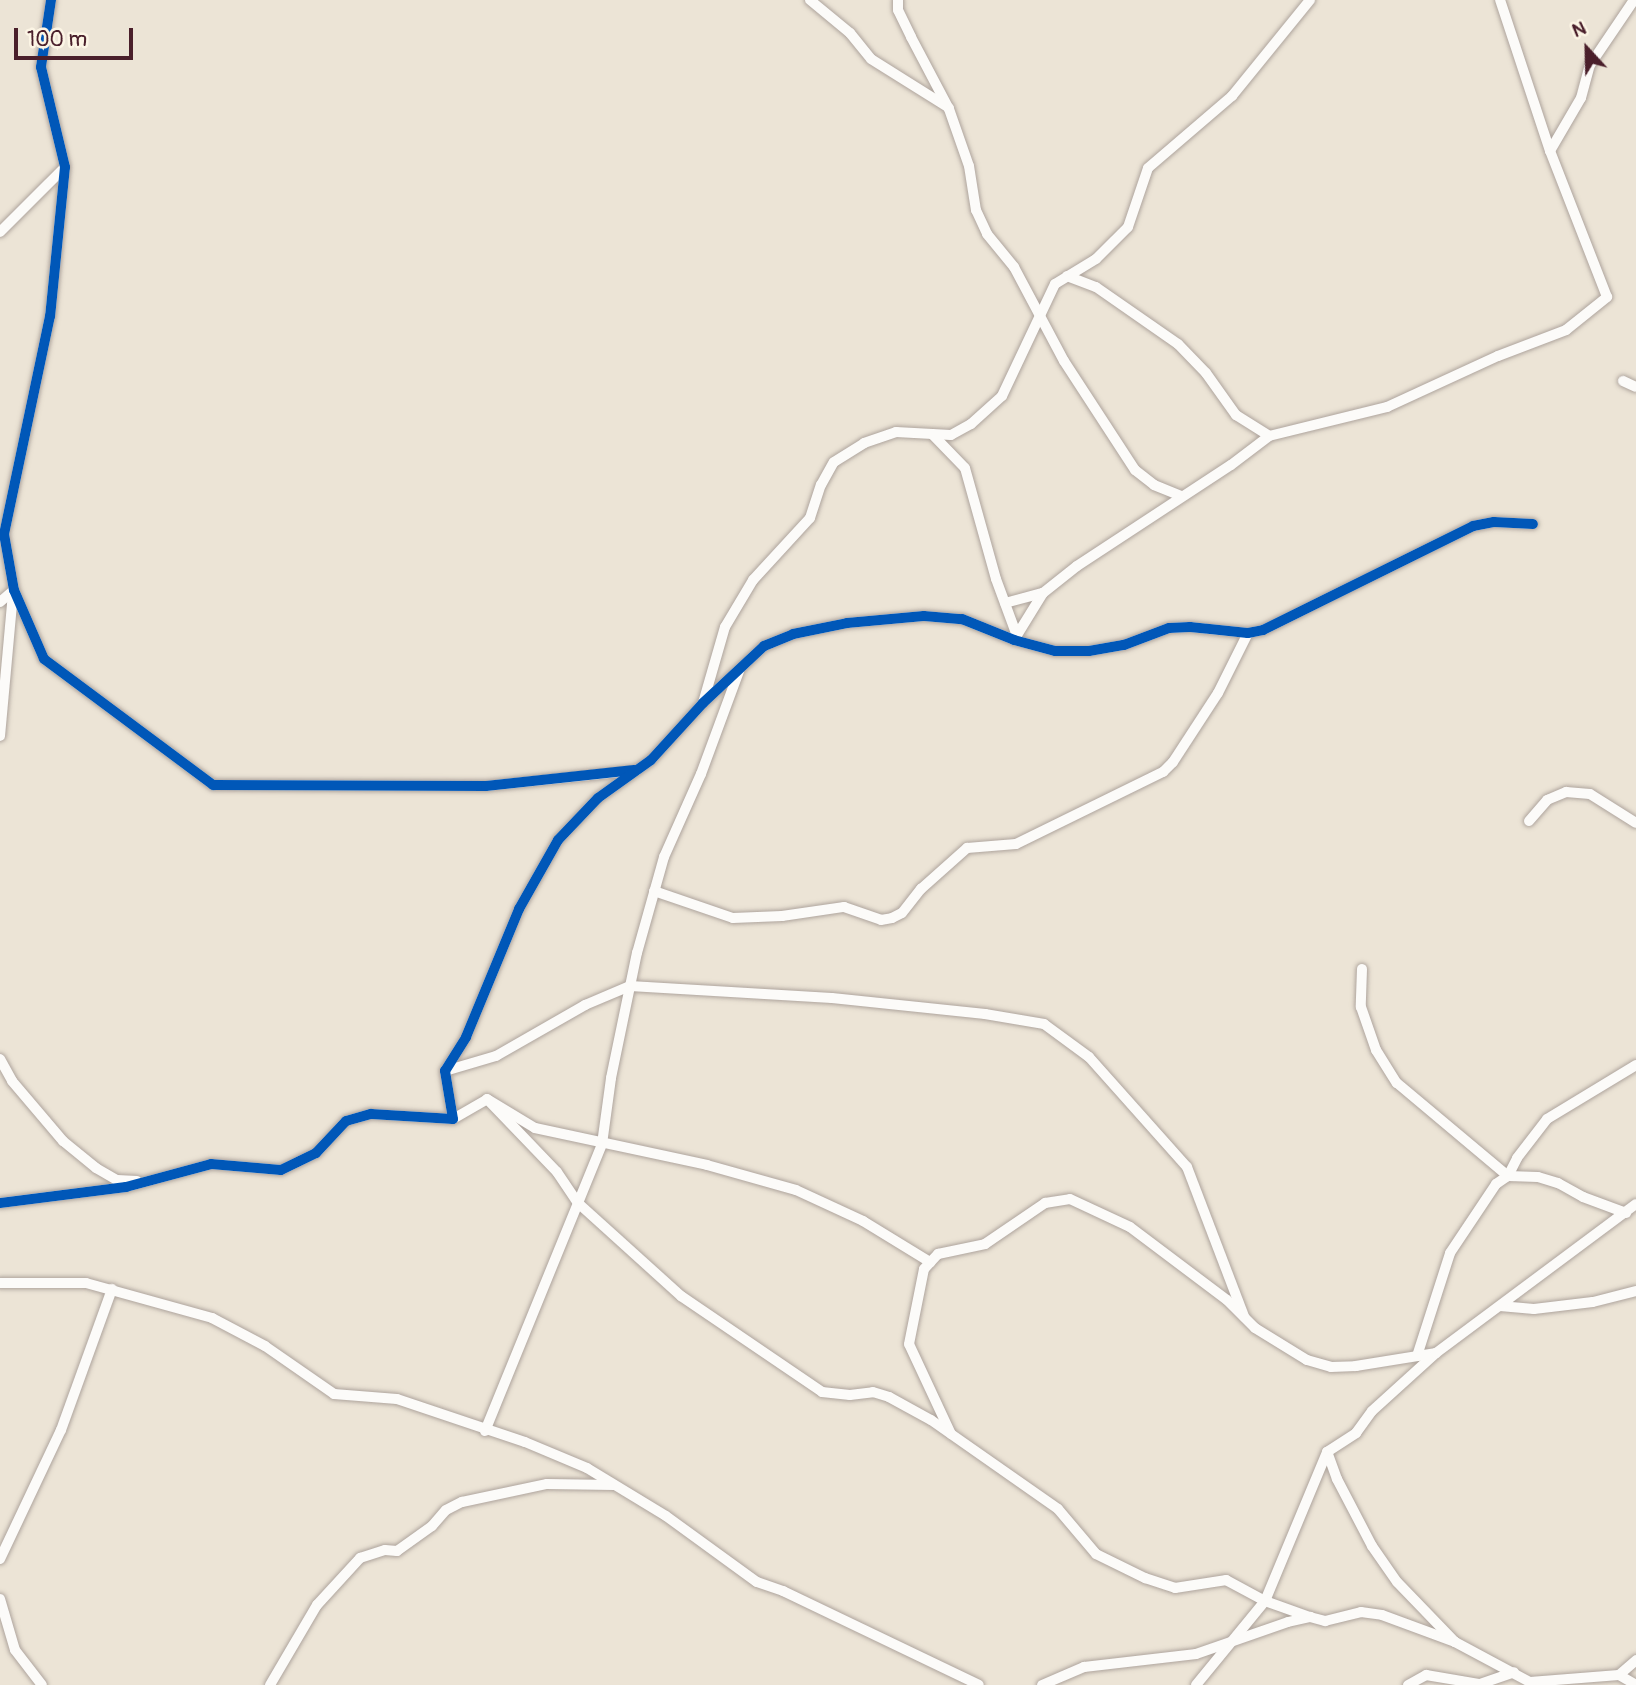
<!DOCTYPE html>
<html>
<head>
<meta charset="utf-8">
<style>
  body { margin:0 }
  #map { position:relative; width:1636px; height:1685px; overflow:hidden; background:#ece4d6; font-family:Pangolin,sans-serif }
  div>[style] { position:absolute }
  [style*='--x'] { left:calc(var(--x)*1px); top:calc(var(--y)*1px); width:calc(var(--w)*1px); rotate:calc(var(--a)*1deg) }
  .roads { filter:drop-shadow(0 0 2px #aea49d) drop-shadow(0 0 2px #aea49d) }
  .minor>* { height:10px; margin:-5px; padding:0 5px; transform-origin:5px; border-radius:5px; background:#fcfbf9 }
  .cycleway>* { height:10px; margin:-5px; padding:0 5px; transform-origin:5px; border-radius:5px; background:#0057b8 }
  span { translate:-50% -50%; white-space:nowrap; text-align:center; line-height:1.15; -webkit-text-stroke:5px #fcf5e5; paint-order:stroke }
  .north { position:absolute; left:1552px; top:14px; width:70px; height:70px; -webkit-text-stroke:5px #fcf5e5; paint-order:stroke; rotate:338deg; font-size:19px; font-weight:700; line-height:28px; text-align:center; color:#4a1f2b }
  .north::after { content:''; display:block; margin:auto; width:24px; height:32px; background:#4a1f2b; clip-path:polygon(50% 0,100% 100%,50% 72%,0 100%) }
  .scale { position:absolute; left:14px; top:28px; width:119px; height:32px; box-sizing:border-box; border:4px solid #4a1f2b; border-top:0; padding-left:9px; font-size:21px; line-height:24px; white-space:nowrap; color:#4a1f2b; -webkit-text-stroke:5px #fcf5e5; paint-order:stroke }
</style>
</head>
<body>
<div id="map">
  <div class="roads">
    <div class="minor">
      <div style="--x:51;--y:0;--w:68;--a:98.5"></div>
      <div style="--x:41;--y:67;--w:103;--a:76.5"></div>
      <div style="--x:65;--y:167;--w:150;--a:95.7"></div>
      <div style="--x:50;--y:316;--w:223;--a:101.9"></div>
      <div style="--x:4;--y:534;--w:57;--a:79.9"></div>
      <div style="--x:14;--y:590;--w:75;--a:66.5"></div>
      <div style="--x:44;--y:659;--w:211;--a:36.7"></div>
      <div style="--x:213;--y:785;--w:273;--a:0.2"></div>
      <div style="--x:486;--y:786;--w:152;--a:-6"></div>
      <div style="--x:810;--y:0;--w:52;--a:39.5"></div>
      <div style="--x:850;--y:33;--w:33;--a:51"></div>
      <div style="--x:871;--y:59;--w:92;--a:32.1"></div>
      <div style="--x:898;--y:0;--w:10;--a:90"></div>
      <div style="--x:898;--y:10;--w:30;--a:64"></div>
      <div style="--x:911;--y:37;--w:81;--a:62.2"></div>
      <div style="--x:949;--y:109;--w:60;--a:70.7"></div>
      <div style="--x:969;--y:166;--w:45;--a:81"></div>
      <div style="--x:976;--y:210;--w:26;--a:65"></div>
      <div style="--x:987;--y:234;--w:43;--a:50.7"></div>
      <div style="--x:1014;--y:267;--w:106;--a:62"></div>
      <div style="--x:1064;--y:361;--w:130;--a:56.9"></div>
      <div style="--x:1135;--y:470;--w:24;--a:38"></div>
      <div style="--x:1154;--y:485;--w:29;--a:22"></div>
      <div style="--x:1550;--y:151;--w:61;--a:-59.7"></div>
      <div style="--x:1581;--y:98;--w:34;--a:-75"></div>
      <div style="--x:1590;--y:65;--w:78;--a:-55.9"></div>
      <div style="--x:0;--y:232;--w:92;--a:-45"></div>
      <div style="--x:1067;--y:276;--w:31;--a:21"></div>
      <div style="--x:1096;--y:287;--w:100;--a:34.8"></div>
      <div style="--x:1178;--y:344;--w:40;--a:46"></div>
      <div style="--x:1206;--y:373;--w:52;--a:54.5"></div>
      <div style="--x:1236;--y:415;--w:39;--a:32"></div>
      <div style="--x:1623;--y:381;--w:14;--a:25"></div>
      <div style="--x:932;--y:434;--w:47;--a:45.9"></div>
      <div style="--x:965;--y:468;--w:115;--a:74.4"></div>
      <div style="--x:996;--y:579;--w:58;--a:69.7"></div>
      <div style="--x:0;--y:602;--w:18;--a:-41"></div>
      <div style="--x:1005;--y:603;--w:39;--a:-15"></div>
      <div style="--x:1014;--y:640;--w:55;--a:-58.3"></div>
      <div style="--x:1043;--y:593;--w:43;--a:-38.5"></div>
      <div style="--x:1077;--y:566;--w:184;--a:-33.3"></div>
      <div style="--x:1231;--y:465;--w:48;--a:-37.3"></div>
      <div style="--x:1269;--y:436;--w:122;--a:-13.8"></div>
      <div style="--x:1387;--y:407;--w:122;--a:-24.7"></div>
      <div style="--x:1498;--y:356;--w:73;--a:-20.9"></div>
      <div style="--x:1566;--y:330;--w:53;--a:-38.8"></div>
      <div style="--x:1607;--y:297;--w:157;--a:-111.3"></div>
      <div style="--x:1550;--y:151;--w:159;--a:-108.3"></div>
      <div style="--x:703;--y:703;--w:79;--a:-73.9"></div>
      <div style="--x:725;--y:627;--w:55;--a:-59.2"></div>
      <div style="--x:753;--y:580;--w:84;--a:-47.4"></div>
      <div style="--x:810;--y:518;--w:35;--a:-72"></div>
      <div style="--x:821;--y:485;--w:26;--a:-61"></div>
      <div style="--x:834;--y:462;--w:36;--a:-32"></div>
      <div style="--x:864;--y:443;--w:34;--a:-19"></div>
      <div style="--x:896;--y:432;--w:55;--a:3.1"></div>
      <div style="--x:951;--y:435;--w:23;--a:-29"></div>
      <div style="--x:971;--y:424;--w:42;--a:-42.1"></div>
      <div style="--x:1002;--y:396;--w:124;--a:-64.7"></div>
      <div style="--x:1055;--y:284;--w:48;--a:-31.4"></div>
      <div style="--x:1096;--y:259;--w:45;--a:-45"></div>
      <div style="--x:1128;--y:227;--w:62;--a:-71.3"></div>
      <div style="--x:1148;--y:168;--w:111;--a:-40.6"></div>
      <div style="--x:1232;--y:96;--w:124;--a:-50.9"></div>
      <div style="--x:0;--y:736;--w:143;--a:-84.8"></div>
      <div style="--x:1529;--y:821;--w:28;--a:-49"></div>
      <div style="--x:1547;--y:800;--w:21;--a:-23"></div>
      <div style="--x:1566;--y:792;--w:24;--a:5"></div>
      <div style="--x:1590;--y:794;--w:54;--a:32.2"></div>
      <div style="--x:654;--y:891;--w:83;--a:18.9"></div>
      <div style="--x:733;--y:918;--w:49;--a:-2.3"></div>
      <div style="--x:782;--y:916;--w:63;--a:-8.3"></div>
      <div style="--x:844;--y:907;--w:39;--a:19"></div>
      <div style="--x:881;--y:920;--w:11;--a:-10"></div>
      <div style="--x:892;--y:918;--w:11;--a:-27"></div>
      <div style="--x:902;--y:913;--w:31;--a:-52"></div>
      <div style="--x:921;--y:889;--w:62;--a:-41.7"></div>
      <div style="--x:967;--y:848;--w:49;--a:-4.7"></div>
      <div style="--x:1016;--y:844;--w:164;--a:-26.1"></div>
      <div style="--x:1163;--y:772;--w:14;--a:-45"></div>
      <div style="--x:1173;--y:762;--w:82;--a:-56.9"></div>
      <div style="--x:1218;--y:693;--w:67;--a:-63.4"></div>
      <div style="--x:1362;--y:969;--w:38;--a:92"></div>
      <div style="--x:1361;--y:1007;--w:46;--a:70.8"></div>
      <div style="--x:1376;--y:1050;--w:39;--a:58"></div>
      <div style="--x:1397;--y:1083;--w:145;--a:40"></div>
      <div style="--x:1508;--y:1176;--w:20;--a:-63"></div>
      <div style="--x:1517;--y:1158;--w:49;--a:-52.4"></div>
      <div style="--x:1547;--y:1119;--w:104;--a:-31.2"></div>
      <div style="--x:0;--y:1059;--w:25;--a:61"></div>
      <div style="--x:12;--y:1081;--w:79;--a:49.6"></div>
      <div style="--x:63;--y:1141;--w:43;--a:39.3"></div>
      <div style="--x:96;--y:1168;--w:24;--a:30"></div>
      <div style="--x:117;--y:1180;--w:20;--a:3"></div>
      <div style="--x:445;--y:1071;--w:53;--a:-16.4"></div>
      <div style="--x:496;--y:1056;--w:103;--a:-29.8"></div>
      <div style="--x:585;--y:1005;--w:49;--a:-22.9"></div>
      <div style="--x:630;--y:986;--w:202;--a:3.4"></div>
      <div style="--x:832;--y:998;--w:154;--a:6"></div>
      <div style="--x:985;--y:1014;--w:60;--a:9.6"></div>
      <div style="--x:1044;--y:1024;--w:56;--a:36.3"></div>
      <div style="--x:1089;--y:1057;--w:147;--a:48.3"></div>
      <div style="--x:1187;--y:1167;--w:160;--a:69.1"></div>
      <div style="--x:487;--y:1099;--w:101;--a:46.2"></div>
      <div style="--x:557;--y:1172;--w:37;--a:56"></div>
      <div style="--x:578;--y:1203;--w:139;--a:42.1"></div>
      <div style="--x:681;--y:1296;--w:171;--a:34.2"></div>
      <div style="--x:822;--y:1392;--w:28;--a:6"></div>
      <div style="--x:850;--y:1395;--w:23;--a:-7"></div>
      <div style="--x:873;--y:1392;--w:17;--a:17"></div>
      <div style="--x:889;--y:1397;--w:48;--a:28.7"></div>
      <div style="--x:931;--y:1420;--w:155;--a:35"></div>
      <div style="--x:1058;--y:1509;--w:59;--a:49.8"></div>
      <div style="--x:1096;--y:1554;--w:55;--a:26.1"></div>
      <div style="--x:1145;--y:1578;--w:32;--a:18"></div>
      <div style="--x:1175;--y:1588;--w:52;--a:-8.9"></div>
      <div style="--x:1226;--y:1580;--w:44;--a:28.3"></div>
      <div style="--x:1265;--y:1601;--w:48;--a:19.6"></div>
      <div style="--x:453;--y:1119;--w:39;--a:-30"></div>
      <div style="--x:487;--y:1099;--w:56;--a:31.1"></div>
      <div style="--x:535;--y:1128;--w:176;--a:12.1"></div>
      <div style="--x:707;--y:1165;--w:92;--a:15.7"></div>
      <div style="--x:796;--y:1190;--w:74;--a:24.8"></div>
      <div style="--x:863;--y:1221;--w:79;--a:31.5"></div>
      <div style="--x:0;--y:1203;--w:127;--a:-7.2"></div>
      <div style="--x:126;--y:1187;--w:88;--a:-15.1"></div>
      <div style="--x:211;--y:1164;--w:70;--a:4.9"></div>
      <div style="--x:281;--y:1170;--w:39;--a:-26"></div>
      <div style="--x:316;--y:1153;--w:44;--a:-46.8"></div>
      <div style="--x:346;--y:1121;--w:26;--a:-16"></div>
      <div style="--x:371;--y:1114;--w:82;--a:3.5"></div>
      <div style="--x:453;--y:1119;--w:49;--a:-99.5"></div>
      <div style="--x:445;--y:1071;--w:40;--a:-58"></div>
      <div style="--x:466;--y:1037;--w:139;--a:-67.5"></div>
      <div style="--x:519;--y:909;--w:79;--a:-60.5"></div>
      <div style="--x:558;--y:840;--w:58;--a:-46.4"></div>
      <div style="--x:598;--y:798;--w:65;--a:-35.6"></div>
      <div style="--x:651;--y:760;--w:77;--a:-47.6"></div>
      <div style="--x:703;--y:703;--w:83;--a:-43.1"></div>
      <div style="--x:764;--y:646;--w:31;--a:-22"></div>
      <div style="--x:793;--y:634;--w:55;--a:-11.5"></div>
      <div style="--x:847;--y:623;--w:77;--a:-5.2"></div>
      <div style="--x:924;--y:616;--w:38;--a:5"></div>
      <div style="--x:962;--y:619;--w:56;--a:22"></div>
      <div style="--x:1014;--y:640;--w:42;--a:15"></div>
      <div style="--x:1055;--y:651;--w:34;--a:0"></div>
      <div style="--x:1089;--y:651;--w:36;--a:-10"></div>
      <div style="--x:1124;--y:645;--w:48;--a:-20.7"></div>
      <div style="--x:1169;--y:628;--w:21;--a:-3"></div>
      <div style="--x:1190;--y:627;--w:58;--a:5.9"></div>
      <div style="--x:1248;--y:633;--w:15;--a:-11"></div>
      <div style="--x:1263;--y:630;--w:234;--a:-26.3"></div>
      <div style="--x:1473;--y:526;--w:21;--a:-11"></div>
      <div style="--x:1494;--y:522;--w:39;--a:3"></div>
      <div style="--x:0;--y:1283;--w:86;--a:0"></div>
      <div style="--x:86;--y:1283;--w:131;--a:15.5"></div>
      <div style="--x:212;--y:1318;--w:60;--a:27.8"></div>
      <div style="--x:265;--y:1346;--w:84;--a:34.8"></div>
      <div style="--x:334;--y:1394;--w:63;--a:4.5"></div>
      <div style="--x:397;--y:1399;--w:135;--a:18.6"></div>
      <div style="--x:525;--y:1442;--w:67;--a:22.8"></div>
      <div style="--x:587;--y:1468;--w:92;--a:31.3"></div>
      <div style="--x:666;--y:1516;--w:112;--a:36"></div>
      <div style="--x:757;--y:1582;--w:28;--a:19"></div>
      <div style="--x:783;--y:1591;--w:217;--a:25.6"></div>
      <div style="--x:1500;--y:1306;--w:34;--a:5"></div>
      <div style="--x:1534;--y:1309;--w:59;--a:-6.8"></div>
      <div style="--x:1593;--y:1302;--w:44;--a:-14.3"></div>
      <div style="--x:1417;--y:1356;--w:108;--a:-72.2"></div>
      <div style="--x:1450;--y:1253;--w:83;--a:-56.3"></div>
      <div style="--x:1496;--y:1184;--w:14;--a:-34"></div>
      <div style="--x:1508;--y:1176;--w:30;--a:2"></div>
      <div style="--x:1538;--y:1177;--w:21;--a:17"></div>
      <div style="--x:1558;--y:1183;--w:29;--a:29"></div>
      <div style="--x:1583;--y:1197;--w:46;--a:20.4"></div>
      <div style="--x:485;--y:1431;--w:310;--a:-67.8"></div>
      <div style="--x:602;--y:1144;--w:67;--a:-82.2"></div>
      <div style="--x:611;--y:1078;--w:128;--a:-78.3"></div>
      <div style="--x:637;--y:953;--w:100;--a:-74.3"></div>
      <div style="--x:664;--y:857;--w:91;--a:-66"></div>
      <div style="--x:701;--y:774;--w:110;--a:-69.7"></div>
      <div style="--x:951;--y:1434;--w:99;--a:-115"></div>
      <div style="--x:909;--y:1344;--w:76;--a:-78.7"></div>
      <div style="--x:924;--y:1269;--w:21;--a:-47"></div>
      <div style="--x:938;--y:1254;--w:48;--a:-12"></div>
      <div style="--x:985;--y:1244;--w:73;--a:-34.3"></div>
      <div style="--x:1045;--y:1203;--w:25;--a:-9"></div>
      <div style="--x:1070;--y:1199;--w:66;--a:25"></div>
      <div style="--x:1130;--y:1227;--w:121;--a:37"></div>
      <div style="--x:1227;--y:1300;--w:40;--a:45"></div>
      <div style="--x:1255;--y:1328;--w:61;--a:31.6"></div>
      <div style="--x:1307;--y:1360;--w:25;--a:16"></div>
      <div style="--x:1331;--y:1367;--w:25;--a:-2"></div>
      <div style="--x:1356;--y:1366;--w:81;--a:-9.2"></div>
      <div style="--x:0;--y:1559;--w:143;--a:-64.7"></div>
      <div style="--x:61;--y:1430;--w:150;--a:-70.1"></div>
      <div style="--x:0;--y:1599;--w:53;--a:73.6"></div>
      <div style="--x:15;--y:1650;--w:44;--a:52.4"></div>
      <div style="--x:1455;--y:1642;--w:83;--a:-134"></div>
      <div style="--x:1397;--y:1582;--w:44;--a:-124.8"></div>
      <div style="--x:1372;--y:1546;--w:76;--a:-117.6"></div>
      <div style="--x:1337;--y:1479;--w:29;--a:-110"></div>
      <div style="--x:1327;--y:1452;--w:35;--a:-33"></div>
      <div style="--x:1356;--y:1433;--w:27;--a:-54"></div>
      <div style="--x:1372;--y:1411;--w:86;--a:-42.2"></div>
      <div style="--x:1436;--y:1353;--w:249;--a:-36.7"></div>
      <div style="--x:1619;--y:1675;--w:23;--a:-41"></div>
      <div style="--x:270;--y:1685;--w:93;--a:-59.6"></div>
      <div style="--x:317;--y:1605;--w:64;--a:-47.5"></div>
      <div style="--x:360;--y:1558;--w:26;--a:-18"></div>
      <div style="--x:385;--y:1550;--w:12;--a:5"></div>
      <div style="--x:397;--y:1551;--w:43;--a:-35.5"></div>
      <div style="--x:432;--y:1526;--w:21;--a:-49"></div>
      <div style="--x:446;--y:1510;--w:18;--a:-27"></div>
      <div style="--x:462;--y:1502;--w:87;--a:-12"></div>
      <div style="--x:547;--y:1484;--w:67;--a:0.9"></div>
      <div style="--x:1042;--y:1685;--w:46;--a:-23.2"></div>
      <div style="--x:1084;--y:1667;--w:113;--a:-6.6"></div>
      <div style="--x:1196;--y:1654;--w:97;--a:-19.2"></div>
      <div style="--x:1288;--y:1622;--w:23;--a:-13"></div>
      <div style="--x:1310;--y:1617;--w:16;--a:15"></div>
      <div style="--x:1325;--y:1621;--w:37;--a:-14"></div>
      <div style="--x:1361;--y:1612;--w:21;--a:8"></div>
      <div style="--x:1382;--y:1615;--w:78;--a:20.3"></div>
      <div style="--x:1455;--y:1642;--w:85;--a:28.1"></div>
      <div style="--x:1530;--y:1682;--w:89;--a:-4.5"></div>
      <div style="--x:1619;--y:1675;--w:20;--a:30"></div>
      <div style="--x:1196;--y:1685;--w:109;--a:-50.6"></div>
      <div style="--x:1265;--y:1601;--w:161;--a:-67.4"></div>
      <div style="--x:1408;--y:1685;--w:21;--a:-29"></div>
      <div style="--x:1426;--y:1675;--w:55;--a:9.5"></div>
      <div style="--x:1480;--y:1684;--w:36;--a:-19"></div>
    </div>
  </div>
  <div class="cycleway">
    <div style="--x:51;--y:0;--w:68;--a:98.5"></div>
    <div style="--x:41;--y:67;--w:103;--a:76.5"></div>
    <div style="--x:65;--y:167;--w:150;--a:95.7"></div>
    <div style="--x:50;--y:316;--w:223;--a:101.9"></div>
    <div style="--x:4;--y:534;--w:57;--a:79.9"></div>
    <div style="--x:14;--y:590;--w:75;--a:66.5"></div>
    <div style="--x:44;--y:659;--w:211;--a:36.7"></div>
    <div style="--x:213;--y:785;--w:273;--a:0.2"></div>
    <div style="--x:486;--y:786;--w:149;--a:-6.2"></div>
    <div style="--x:0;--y:1203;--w:127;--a:-7.2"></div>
    <div style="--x:126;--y:1187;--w:88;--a:-15.1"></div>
    <div style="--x:211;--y:1164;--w:70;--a:4.9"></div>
    <div style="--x:281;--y:1170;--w:39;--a:-26"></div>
    <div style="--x:316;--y:1153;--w:44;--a:-46.8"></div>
    <div style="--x:346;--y:1121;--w:26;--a:-16"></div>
    <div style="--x:371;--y:1114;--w:82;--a:3.5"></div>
    <div style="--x:453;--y:1119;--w:49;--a:-99.5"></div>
    <div style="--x:445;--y:1071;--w:40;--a:-58"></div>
    <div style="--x:466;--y:1037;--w:139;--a:-67.5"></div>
    <div style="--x:519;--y:909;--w:79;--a:-60.5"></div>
    <div style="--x:558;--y:840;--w:58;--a:-46.4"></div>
    <div style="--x:598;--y:798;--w:65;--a:-35.6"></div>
    <div style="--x:651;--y:760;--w:77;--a:-47.6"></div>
    <div style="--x:703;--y:703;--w:83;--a:-43.1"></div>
    <div style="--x:764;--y:646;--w:31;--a:-22"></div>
    <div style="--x:793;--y:634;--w:55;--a:-11.5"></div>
    <div style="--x:847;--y:623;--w:77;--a:-5.2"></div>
    <div style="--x:924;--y:616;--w:38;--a:5"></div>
    <div style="--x:962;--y:619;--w:56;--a:22"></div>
    <div style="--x:1014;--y:640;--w:42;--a:15"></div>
    <div style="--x:1055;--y:651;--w:34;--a:0"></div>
    <div style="--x:1089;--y:651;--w:36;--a:-10"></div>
    <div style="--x:1124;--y:645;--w:48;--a:-20.7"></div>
    <div style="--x:1169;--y:628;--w:21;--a:-3"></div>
    <div style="--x:1190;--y:627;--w:58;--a:5.9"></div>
    <div style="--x:1248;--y:633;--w:15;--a:-11"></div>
    <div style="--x:1263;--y:630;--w:234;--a:-26.3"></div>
    <div style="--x:1473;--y:526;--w:21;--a:-11"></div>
    <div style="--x:1494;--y:522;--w:39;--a:3"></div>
  </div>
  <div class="north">N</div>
  <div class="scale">100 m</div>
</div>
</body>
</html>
